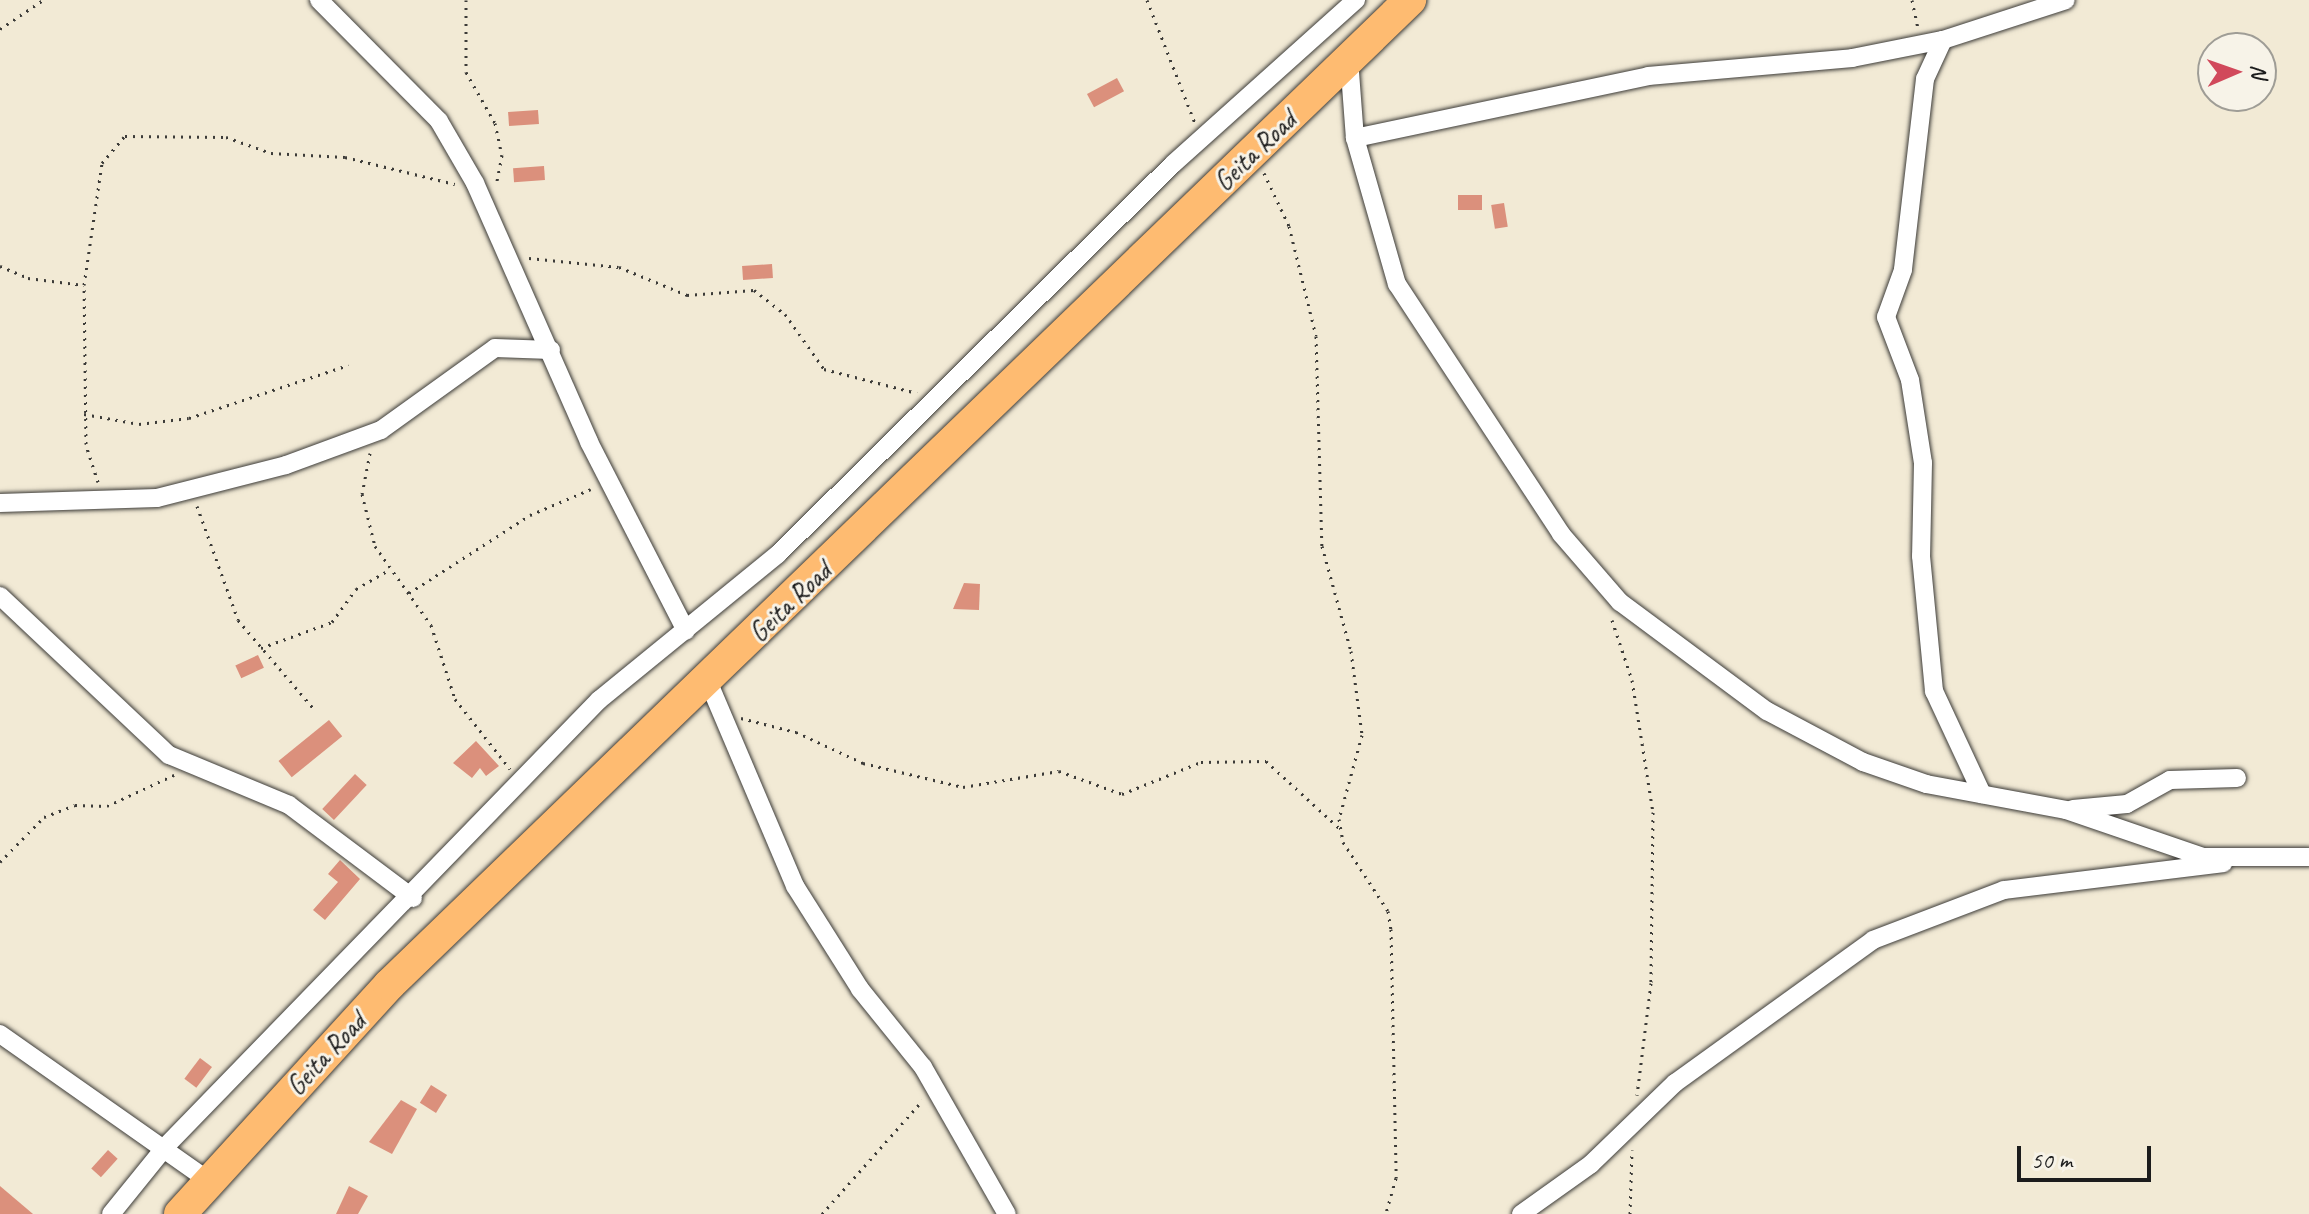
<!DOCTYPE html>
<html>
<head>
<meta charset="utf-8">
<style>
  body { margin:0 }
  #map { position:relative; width:2309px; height:1214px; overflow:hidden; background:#f2ead5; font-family:Caveat,sans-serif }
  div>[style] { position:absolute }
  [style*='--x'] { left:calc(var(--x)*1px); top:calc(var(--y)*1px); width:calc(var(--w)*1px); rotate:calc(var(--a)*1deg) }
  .building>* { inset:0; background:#db907c; transform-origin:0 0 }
  .path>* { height:3px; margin-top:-1.5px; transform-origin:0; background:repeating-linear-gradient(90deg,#3c3b38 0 2px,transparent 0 8px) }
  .roads { filter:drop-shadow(0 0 2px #3c3b38) drop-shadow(0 0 2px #3c3b38) }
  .street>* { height:18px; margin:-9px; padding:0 9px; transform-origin:9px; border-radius:9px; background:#fff }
  .highway>* { height:32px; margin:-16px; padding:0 16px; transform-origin:16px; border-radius:16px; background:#febb71 }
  span { translate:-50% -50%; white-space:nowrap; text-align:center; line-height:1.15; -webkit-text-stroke:6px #f7f3e8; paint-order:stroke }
  .street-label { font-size:28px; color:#1c1c1c }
  .north { position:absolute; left:2197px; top:32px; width:80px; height:80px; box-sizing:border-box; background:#f7f3e8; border:2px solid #9f9d96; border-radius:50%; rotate:88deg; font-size:22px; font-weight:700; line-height:32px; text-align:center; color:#1c1c1c }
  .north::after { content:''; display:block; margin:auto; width:28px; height:36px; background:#d1495b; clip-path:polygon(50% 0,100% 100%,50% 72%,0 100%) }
  .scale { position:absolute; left:2017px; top:1146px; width:134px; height:36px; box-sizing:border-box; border:4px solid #1c1c1c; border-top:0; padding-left:10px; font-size:24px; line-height:28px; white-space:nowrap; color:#1c1c1c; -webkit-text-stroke:6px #f7f3e8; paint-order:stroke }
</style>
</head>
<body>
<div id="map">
  <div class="building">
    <div style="left:1117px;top:78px;width:15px;height:34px;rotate:62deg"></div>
    <div style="left:538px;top:110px;width:14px;height:30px;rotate:86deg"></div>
    <div style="left:544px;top:166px;width:14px;height:31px;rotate:86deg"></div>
    <div style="left:1458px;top:195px;width:24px;height:15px"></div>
    <div style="left:1504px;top:203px;width:24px;height:13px;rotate:81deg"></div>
    <div style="left:772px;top:264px;width:14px;height:30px;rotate:86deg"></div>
    <div style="clip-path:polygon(964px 583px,980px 584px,979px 610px,953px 609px)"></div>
    <div style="left:258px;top:655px;width:14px;height:25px;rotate:65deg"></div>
    <div style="left:329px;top:720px;width:21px;height:65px;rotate:51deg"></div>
    <div style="clip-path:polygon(476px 741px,499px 766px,486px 776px,480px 768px,472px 778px,453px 763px)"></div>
    <div style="left:355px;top:774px;width:16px;height:48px;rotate:43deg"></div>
    <div style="clip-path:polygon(340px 860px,360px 879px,325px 920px,313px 910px,338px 882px,328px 874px)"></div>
    <div style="left:200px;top:1058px;width:15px;height:26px;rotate:37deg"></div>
    <div style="left:431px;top:1085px;width:19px;height:21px;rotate:32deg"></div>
    <div style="clip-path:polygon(401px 1100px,417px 1109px,392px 1154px,369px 1142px)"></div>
    <div style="left:108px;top:1150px;width:13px;height:25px;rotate:42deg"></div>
    <div style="clip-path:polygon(0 1186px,33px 1214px,0 1214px)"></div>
    <div style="clip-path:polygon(349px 1186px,368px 1196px,358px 1214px,336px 1214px)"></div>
  </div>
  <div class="path">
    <div style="--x:466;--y:0;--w:72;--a:90"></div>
    <div style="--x:466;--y:72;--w:59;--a:60.4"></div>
    <div style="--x:495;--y:123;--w:33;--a:78"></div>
    <div style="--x:502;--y:155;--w:31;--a:101"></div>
    <div style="--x:1147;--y:0;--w:132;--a:68.7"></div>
    <div style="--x:1912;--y:0;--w:30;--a:78"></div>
    <div style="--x:0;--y:29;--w:52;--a:-34"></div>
    <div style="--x:1264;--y:173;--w:59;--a:64.7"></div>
    <div style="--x:1289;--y:226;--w:113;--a:76.2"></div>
    <div style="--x:1316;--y:336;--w:210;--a:88.4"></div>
    <div style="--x:1322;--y:546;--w:109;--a:74.6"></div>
    <div style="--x:1351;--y:651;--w:85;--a:82.5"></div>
    <div style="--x:1362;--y:735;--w:87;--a:105.3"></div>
    <div style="--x:1339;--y:819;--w:23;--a:80"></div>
    <div style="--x:1343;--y:842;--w:82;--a:56.9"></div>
    <div style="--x:1388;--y:911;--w:18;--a:81"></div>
    <div style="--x:1391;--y:929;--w:249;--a:88.8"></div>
    <div style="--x:1396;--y:1178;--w:37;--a:106"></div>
    <div style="--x:529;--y:258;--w:90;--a:5.7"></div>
    <div style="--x:619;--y:267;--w:74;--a:22.4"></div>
    <div style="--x:687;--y:295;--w:67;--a:-4.3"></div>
    <div style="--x:754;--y:290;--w:39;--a:38"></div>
    <div style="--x:785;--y:314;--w:67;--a:54.7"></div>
    <div style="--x:824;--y:369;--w:96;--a:14.5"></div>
    <div style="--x:0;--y:266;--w:30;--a:23"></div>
    <div style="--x:28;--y:278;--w:56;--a:7.1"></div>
    <div style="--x:84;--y:414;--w:56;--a:10.3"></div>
    <div style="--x:139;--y:424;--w:50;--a:-6.8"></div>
    <div style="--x:189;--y:418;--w:168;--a:-18.4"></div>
    <div style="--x:370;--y:453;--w:42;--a:101"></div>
    <div style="--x:362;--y:494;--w:54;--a:76"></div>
    <div style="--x:375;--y:546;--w:97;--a:54.7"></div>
    <div style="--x:431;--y:625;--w:78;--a:72"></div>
    <div style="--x:455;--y:699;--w:89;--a:51.8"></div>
    <div style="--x:98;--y:482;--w:40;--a:-108"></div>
    <div style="--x:86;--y:444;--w:159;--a:-90.7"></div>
    <div style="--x:84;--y:285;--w:123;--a:-81.6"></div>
    <div style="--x:102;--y:163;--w:35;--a:-50"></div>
    <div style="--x:125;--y:136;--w:101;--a:0.6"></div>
    <div style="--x:226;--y:137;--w:48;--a:19.6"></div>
    <div style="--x:271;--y:153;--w:74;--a:3.1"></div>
    <div style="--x:345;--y:157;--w:113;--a:13.8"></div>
    <div style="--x:197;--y:506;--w:121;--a:70.2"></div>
    <div style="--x:238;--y:620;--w:117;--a:49.5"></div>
    <div style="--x:409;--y:593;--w:144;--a:-32.8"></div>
    <div style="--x:530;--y:515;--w:66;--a:-23.1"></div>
    <div style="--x:1612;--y:620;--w:63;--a:71.6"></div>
    <div style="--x:1632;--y:680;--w:134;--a:81"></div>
    <div style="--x:1653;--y:812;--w:171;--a:90.7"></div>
    <div style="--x:1651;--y:983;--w:113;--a:97.1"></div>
    <div style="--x:261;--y:648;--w:76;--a:-20.1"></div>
    <div style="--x:332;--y:622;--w:41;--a:-54"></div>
    <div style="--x:356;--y:589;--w:38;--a:-30"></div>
    <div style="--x:741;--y:718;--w:57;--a:14.3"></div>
    <div style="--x:796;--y:732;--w:74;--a:24.8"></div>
    <div style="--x:863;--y:763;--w:103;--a:13.5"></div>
    <div style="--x:963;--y:787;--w:97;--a:-9.5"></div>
    <div style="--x:1059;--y:771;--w:67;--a:20.1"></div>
    <div style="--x:1122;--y:794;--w:85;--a:-22.1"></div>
    <div style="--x:1201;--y:762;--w:65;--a:-0.9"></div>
    <div style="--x:1266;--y:761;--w:99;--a:42.5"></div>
    <div style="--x:0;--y:862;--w:63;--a:-45.6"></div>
    <div style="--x:44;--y:817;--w:33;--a:-21"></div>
    <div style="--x:75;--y:805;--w:32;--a:2"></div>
    <div style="--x:107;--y:806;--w:74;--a:-24.8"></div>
    <div style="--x:822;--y:1214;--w:152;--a:-48.5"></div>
    <div style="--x:1630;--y:1214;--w:64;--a:-88.2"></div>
  </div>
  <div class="roads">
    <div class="street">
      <div style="--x:319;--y:0;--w:170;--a:45.2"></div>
      <div style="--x:439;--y:121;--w:72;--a:59.9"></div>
      <div style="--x:475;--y:183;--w:283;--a:66.2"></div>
      <div style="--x:589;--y:442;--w:212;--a:62.8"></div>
      <div style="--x:1943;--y:40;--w:43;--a:114.8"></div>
      <div style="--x:1925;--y:79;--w:192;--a:96.6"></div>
      <div style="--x:1903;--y:270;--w:50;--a:109.9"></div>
      <div style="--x:1886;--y:317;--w:67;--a:69.1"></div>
      <div style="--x:1910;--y:380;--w:84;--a:81.1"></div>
      <div style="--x:1923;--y:463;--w:93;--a:91.2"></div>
      <div style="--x:1921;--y:556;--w:136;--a:84.5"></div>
      <div style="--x:1934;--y:691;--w:114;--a:65"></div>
      <div style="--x:1349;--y:59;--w:79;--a:85.7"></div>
      <div style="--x:1355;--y:138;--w:152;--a:74"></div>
      <div style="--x:1397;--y:284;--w:299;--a:56.7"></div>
      <div style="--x:1561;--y:534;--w:90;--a:49.1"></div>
      <div style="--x:1620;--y:602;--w:183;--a:36.6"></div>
      <div style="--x:1767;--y:711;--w:109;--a:28"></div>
      <div style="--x:1863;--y:762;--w:67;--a:19.2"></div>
      <div style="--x:1926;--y:784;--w:142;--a:10.5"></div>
      <div style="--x:2066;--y:810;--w:145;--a:18.9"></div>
      <div style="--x:2203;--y:857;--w:106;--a:0"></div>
      <div style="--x:1355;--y:138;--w:299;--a:-11.9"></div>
      <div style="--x:1648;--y:76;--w:205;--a:-5"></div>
      <div style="--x:1852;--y:58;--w:93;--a:-11.2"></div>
      <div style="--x:1943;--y:40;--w:129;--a:-18"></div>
      <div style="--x:0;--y:503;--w:157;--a:-1.8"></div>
      <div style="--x:157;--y:498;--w:133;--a:-14.3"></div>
      <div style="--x:286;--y:465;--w:101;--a:-20.2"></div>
      <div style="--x:381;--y:430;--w:140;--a:-35.7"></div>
      <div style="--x:495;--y:348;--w:56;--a:2"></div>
      <div style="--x:0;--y:596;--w:232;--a:43.3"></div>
      <div style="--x:169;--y:755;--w:130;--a:22.6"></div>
      <div style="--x:289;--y:805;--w:155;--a:36.9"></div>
      <div style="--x:708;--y:681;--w:223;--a:67"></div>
      <div style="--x:795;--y:886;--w:122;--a:57.7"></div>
      <div style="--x:860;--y:989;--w:100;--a:51.1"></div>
      <div style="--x:923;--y:1067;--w:169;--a:60.3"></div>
      <div style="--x:2073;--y:809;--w:54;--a:-5.3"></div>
      <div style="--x:2127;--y:804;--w:49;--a:-29.2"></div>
      <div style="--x:2170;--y:780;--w:67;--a:-1.7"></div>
      <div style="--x:0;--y:1034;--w:254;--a:35.1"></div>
      <div style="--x:111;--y:1214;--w:87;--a:-51"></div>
      <div style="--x:166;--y:1146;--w:622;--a:-45.85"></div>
      <div style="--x:599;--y:700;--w:230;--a:-39.2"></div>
      <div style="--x:777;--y:555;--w:557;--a:-44.64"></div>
      <div style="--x:1173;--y:164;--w:246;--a:-41.9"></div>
      <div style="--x:1521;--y:1214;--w:86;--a:-35.5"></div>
      <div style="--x:1591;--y:1164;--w:117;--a:-44"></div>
      <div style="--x:1675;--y:1083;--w:244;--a:-35.8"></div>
      <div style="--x:1873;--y:940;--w:140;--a:-20.9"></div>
      <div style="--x:2004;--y:890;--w:221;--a:-7"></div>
    </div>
    <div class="highway">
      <div style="--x:180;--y:1214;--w:310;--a:-47.6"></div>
      <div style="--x:389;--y:985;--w:1419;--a:-43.97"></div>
    </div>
  </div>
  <div class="street-label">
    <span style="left:1255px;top:151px;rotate:-44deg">Geita Road</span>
    <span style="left:790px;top:602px;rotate:-44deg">Geita Road</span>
    <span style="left:326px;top:1054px;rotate:-47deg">Geita Road</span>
  </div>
  <div class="north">N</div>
  <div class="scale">50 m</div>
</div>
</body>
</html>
